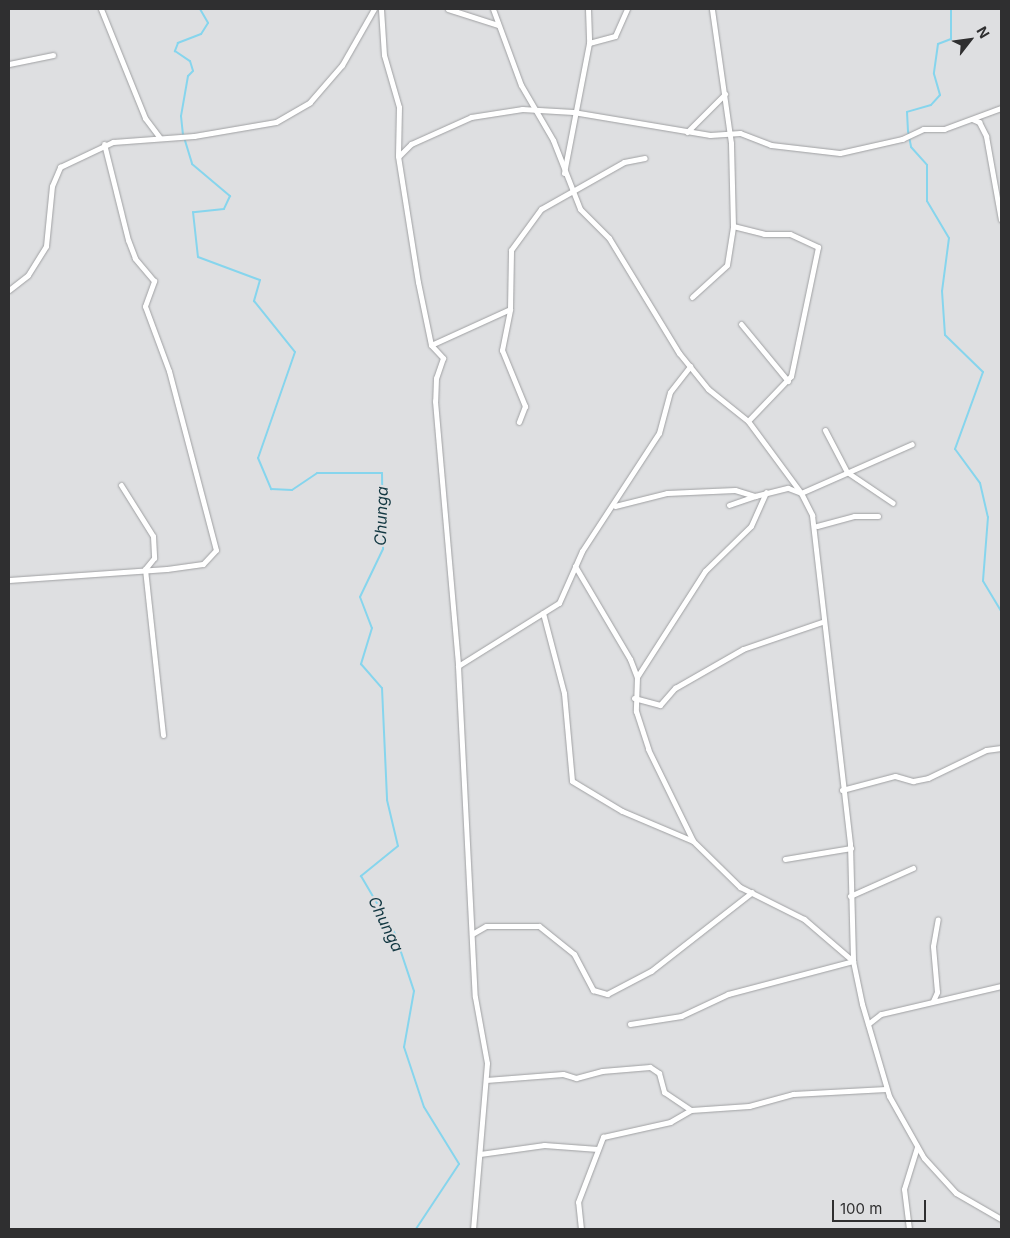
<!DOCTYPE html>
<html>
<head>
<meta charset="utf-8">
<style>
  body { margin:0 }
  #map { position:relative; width:1010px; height:1238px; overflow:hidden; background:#dedfe1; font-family:Inter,sans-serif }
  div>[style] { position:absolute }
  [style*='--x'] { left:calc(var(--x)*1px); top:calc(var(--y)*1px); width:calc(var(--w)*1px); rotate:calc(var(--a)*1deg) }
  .stream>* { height:2px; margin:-1px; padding:0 1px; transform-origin:1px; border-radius:1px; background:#86d5ed }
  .roads { filter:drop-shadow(0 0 1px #9fa0a2) drop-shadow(0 0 1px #9fa0a2) }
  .street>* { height:5px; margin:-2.5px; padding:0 2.5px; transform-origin:2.5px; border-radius:2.5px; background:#fff }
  span { translate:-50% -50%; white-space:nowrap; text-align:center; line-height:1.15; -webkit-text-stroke:4.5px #dedfe1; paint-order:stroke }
  .water-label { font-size:16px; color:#103640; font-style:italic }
  .frame { position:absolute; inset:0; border:10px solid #2f2f30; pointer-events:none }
  .north { position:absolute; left:945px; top:15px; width:50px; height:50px; -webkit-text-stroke:4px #dedfe1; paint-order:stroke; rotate:60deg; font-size:14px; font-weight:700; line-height:20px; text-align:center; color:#2f2f30 }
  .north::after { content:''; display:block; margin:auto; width:18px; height:22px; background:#2f2f30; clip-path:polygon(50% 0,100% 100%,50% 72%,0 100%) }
  .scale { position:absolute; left:832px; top:1200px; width:94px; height:22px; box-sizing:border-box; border:2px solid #2f2f30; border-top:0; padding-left:6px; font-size:15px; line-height:18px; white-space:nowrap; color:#2f2f30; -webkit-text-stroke:4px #dedfe1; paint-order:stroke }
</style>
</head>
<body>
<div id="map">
  <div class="stream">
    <div style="--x:200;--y:9;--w:16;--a:60"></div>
    <div style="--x:208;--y:23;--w:13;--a:122"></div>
    <div style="--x:201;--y:34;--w:25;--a:159"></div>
    <div style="--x:178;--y:43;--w:9;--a:111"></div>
    <div style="--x:175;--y:51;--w:18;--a:34"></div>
    <div style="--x:190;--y:61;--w:10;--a:73"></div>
    <div style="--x:193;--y:71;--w:7;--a:135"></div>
    <div style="--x:188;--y:76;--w:41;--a:99.9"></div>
    <div style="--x:181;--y:116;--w:18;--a:84"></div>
    <div style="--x:183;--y:134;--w:31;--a:73"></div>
    <div style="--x:192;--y:164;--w:50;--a:40.1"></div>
    <div style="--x:230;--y:196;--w:14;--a:115"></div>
    <div style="--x:224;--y:209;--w:31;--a:174"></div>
    <div style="--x:193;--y:212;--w:45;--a:83.7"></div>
    <div style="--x:198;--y:257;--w:66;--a:20.4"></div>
    <div style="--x:260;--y:280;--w:22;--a:106"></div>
    <div style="--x:254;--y:301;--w:65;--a:51.2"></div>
    <div style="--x:295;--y:352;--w:112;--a:109.2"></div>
    <div style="--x:258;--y:458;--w:34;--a:67"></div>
    <div style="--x:271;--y:489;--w:21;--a:3"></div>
    <div style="--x:292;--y:490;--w:30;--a:-34"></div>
    <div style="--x:317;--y:473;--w:65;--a:0"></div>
    <div style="--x:382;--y:473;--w:76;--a:89.2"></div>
    <div style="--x:383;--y:549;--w:53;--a:115.6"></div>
    <div style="--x:360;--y:597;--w:33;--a:69"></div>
    <div style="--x:372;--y:628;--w:38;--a:107"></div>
    <div style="--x:361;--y:664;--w:32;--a:49"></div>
    <div style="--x:382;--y:688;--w:112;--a:87.4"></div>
    <div style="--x:387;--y:800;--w:47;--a:76.6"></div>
    <div style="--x:398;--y:846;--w:48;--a:141"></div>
    <div style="--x:361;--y:876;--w:67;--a:59.6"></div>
    <div style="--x:395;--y:934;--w:60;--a:71.6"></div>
    <div style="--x:414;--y:991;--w:57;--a:100.1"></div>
    <div style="--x:404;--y:1047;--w:63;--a:71.6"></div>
    <div style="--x:424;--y:1107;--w:67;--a:58.4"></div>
    <div style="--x:459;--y:1164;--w:78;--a:123.5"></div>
    <div style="--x:951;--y:9;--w:30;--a:90"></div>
    <div style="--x:951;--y:39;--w:14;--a:159"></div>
    <div style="--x:938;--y:44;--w:30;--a:98"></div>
    <div style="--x:934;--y:74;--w:22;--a:74"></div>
    <div style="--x:940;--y:95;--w:13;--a:132"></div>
    <div style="--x:931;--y:105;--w:25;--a:164"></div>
    <div style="--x:907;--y:112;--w:19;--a:87"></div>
    <div style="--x:908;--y:131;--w:16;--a:79"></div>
    <div style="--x:911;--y:147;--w:24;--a:48"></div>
    <div style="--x:927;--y:165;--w:36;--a:90"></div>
    <div style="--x:927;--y:201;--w:43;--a:59.3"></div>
    <div style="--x:949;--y:238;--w:53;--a:97.5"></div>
    <div style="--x:942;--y:291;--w:44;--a:86.1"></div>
    <div style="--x:945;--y:335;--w:53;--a:44.2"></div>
    <div style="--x:983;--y:372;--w:82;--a:110"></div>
    <div style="--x:955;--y:449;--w:42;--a:53.7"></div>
    <div style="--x:980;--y:483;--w:35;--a:77"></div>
    <div style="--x:988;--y:517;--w:64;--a:94.5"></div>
    <div style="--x:983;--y:581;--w:35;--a:59"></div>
  </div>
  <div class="roads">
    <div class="street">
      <div style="--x:101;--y:9;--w:118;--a:68"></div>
      <div style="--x:145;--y:118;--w:25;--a:53"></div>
      <div style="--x:381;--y:9;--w:46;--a:86.3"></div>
      <div style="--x:384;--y:55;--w:54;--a:73.9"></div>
      <div style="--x:399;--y:107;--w:49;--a:91.2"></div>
      <div style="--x:398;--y:156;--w:128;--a:81"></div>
      <div style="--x:418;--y:282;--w:64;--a:78.3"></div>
      <div style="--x:431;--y:345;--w:18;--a:47"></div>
      <div style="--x:443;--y:358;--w:21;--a:109"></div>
      <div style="--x:436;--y:378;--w:23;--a:92"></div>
      <div style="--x:435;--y:401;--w:266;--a:85"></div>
      <div style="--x:458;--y:666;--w:331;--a:87.1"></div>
      <div style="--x:475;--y:997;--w:67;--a:79.7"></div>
      <div style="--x:487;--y:1063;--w:167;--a:94.8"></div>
      <div style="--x:448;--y:9;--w:52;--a:17.7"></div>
      <div style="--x:493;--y:9;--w:81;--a:69.8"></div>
      <div style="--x:521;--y:85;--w:64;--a:59.8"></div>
      <div style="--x:553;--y:140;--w:74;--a:68.6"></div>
      <div style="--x:580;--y:209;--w:41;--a:45"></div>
      <div style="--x:609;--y:238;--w:135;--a:58.7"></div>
      <div style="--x:679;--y:353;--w:46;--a:51.1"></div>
      <div style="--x:708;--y:389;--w:51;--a:38.7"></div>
      <div style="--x:748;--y:421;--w:89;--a:53.6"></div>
      <div style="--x:801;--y:493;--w:25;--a:63"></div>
      <div style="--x:812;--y:515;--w:331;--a:83.4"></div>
      <div style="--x:850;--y:844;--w:117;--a:88.5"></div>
      <div style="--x:853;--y:961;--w:44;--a:78.2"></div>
      <div style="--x:862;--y:1004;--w:96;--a:73.6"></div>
      <div style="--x:889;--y:1096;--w:71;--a:60.6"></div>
      <div style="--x:924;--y:1158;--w:47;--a:47.6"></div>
      <div style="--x:956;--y:1193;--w:52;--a:30"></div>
      <div style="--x:588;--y:9;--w:34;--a:88"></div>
      <div style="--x:9;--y:64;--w:45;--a:-11.6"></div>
      <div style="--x:972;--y:119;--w:8;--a:23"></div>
      <div style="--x:979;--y:122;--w:16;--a:63"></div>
      <div style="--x:986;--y:136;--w:85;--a:79.9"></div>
      <div style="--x:687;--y:132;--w:54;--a:-45"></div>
      <div style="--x:399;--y:156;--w:17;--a:-45"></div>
      <div style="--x:411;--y:144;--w:66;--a:-24.2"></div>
      <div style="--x:471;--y:117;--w:52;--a:-8.9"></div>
      <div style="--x:522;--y:109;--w:51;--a:3.4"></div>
      <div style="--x:573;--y:112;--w:139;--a:9.5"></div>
      <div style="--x:710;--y:135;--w:30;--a:-4"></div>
      <div style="--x:740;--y:133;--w:33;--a:21"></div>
      <div style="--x:771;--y:145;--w:69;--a:6.6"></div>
      <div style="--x:840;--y:153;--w:64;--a:-12.7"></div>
      <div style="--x:902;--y:139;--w:23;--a:-25"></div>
      <div style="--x:923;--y:129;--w:21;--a:0"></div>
      <div style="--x:944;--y:129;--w:61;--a:-20.2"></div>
      <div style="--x:564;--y:173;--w:132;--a:-79.1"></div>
      <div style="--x:589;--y:43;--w:27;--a:-15"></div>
      <div style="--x:615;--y:36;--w:30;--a:-66"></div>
      <div style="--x:733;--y:226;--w:32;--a:14"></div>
      <div style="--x:764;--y:234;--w:26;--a:0"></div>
      <div style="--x:790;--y:234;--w:31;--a:25"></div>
      <div style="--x:818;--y:247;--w:132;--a:101.8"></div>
      <div style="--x:791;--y:376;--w:62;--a:133.7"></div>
      <div style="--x:9;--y:290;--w:24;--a:-38"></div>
      <div style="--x:28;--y:275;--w:34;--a:-58"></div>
      <div style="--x:46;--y:246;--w:60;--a:-84.3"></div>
      <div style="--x:52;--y:186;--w:21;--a:-67"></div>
      <div style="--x:60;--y:167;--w:59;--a:-25.3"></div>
      <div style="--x:113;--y:142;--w:81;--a:-4.2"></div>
      <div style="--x:194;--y:136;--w:83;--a:-9.7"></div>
      <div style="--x:276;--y:122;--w:39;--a:-30"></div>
      <div style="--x:310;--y:102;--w:49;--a:-49.1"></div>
      <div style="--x:342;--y:65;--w:64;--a:-60.3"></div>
      <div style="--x:692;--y:297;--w:47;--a:-42.4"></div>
      <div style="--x:727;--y:265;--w:39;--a:-81"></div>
      <div style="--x:733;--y:226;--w:83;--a:-91.4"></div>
      <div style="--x:731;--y:143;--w:135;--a:-98.1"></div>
      <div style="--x:510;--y:310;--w:41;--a:101.3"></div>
      <div style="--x:502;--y:350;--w:61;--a:67.7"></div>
      <div style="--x:525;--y:406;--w:17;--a:111"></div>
      <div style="--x:741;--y:324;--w:74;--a:50.5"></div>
      <div style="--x:431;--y:345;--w:87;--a:-24.5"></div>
      <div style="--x:510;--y:309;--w:59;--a:-89"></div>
      <div style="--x:511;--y:250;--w:51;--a:-53.8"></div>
      <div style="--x:541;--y:209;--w:95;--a:-29.5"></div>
      <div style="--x:624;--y:162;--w:21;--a:-11"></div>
      <div style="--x:825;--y:430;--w:47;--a:62.4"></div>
      <div style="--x:847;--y:472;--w:55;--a:34"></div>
      <div style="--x:121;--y:485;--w:60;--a:57.9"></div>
      <div style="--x:153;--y:536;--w:22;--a:87"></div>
      <div style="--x:154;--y:558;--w:14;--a:129"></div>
      <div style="--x:145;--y:569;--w:167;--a:83.8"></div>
      <div style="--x:729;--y:505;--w:28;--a:-19"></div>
      <div style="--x:615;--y:506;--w:54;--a:-14"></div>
      <div style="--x:667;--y:493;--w:68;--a:-2.5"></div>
      <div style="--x:735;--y:490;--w:21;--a:17"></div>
      <div style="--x:755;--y:496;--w:34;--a:-14"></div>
      <div style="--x:788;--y:488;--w:14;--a:21"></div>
      <div style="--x:801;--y:493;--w:121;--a:-23.8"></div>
      <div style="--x:817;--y:526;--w:38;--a:-15"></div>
      <div style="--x:854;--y:516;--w:24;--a:0"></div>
      <div style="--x:575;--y:566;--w:108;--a:59.4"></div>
      <div style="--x:630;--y:659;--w:19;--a:69"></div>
      <div style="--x:637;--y:677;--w:34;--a:92"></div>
      <div style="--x:636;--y:711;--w:40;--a:72"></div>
      <div style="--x:648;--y:749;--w:102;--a:63.9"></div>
      <div style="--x:9;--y:580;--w:158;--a:-4"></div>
      <div style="--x:167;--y:569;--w:36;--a:-8"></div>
      <div style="--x:203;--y:564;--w:19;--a:-47"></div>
      <div style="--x:216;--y:550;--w:185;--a:-104.7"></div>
      <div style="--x:169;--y:371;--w:69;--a:-110.3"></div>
      <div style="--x:145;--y:306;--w:27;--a:-70"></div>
      <div style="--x:154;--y:281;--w:30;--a:-130"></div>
      <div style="--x:135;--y:258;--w:19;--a:-111"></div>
      <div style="--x:128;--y:240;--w:99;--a:-104"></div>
      <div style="--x:543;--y:613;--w:83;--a:75.3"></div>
      <div style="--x:564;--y:693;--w:88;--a:84.8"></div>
      <div style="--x:572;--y:781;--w:58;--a:31"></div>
      <div style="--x:622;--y:811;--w:77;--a:22.9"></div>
      <div style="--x:693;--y:841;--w:66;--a:44.4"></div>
      <div style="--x:740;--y:887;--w:72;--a:26.6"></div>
      <div style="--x:804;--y:919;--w:65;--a:40.6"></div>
      <div style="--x:458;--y:666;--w:119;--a:-32"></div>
      <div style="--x:559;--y:603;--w:57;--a:-66.1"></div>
      <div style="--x:582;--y:551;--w:141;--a:-56.9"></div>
      <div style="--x:659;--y:433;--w:42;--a:-75"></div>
      <div style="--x:670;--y:392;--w:33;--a:-52"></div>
      <div style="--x:637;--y:677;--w:126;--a:-57.3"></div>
      <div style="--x:705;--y:571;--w:64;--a:-44.4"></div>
      <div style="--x:751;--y:526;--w:37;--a:-66"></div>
      <div style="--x:634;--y:698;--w:27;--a:15"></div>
      <div style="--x:660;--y:705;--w:23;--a:-49"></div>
      <div style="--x:675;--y:688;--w:78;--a:-29.8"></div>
      <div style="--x:743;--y:649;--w:83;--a:-18.9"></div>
      <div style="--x:842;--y:790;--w:55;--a:-14.8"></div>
      <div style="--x:895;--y:776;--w:19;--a:16"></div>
      <div style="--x:913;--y:781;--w:15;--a:-11"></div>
      <div style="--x:928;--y:778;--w:64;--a:-25.8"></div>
      <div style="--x:986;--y:750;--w:15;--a:-8"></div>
      <div style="--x:785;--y:859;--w:67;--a:-9.5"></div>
      <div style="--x:850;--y:896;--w:69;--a:-24"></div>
      <div style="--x:472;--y:934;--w:16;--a:-30"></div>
      <div style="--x:486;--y:926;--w:53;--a:0"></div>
      <div style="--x:539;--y:926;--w:45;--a:38.7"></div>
      <div style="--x:574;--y:954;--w:41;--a:62.2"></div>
      <div style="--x:593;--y:990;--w:15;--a:16"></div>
      <div style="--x:607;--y:994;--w:50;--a:-27.6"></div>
      <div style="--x:651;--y:971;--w:128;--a:-38"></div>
      <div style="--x:933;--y:1001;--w:10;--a:-66"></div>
      <div style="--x:937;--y:992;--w:46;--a:-95"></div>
      <div style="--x:933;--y:946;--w:27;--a:-80"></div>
      <div style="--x:630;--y:1024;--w:52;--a:-8.9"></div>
      <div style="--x:681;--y:1016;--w:52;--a:-25.1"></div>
      <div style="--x:728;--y:994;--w:129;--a:-14.8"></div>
      <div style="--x:868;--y:1024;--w:16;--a:-38"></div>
      <div style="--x:881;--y:1014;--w:123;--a:-13.1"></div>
      <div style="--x:486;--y:1080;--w:77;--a:-4.5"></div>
      <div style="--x:563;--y:1074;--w:14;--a:17"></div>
      <div style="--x:576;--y:1078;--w:27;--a:-15"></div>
      <div style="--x:602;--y:1071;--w:48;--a:-4.8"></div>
      <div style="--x:650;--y:1067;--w:11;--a:34"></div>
      <div style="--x:659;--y:1073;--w:20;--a:75"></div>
      <div style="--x:664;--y:1092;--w:32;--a:34"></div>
      <div style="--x:691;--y:1110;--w:58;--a:-3.9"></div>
      <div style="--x:749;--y:1106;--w:46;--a:-15.3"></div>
      <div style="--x:793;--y:1094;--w:93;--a:-3.1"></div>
      <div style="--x:480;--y:1154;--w:65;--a:-8"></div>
      <div style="--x:544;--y:1145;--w:54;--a:4.2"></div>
      <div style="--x:581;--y:1229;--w:27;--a:-96"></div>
      <div style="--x:578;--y:1202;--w:70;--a:-69"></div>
      <div style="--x:603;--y:1137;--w:69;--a:-12.6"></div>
      <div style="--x:670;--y:1122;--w:24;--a:-30"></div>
      <div style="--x:909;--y:1229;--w:40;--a:-97.1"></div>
      <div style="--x:904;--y:1189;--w:44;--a:-72.8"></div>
    </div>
  </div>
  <div class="water-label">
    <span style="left:381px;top:516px;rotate:-88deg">Chunga</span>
    <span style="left:386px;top:924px;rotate:64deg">Chunga</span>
  </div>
  <div class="frame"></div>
  <div class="north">N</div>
  <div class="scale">100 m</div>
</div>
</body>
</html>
